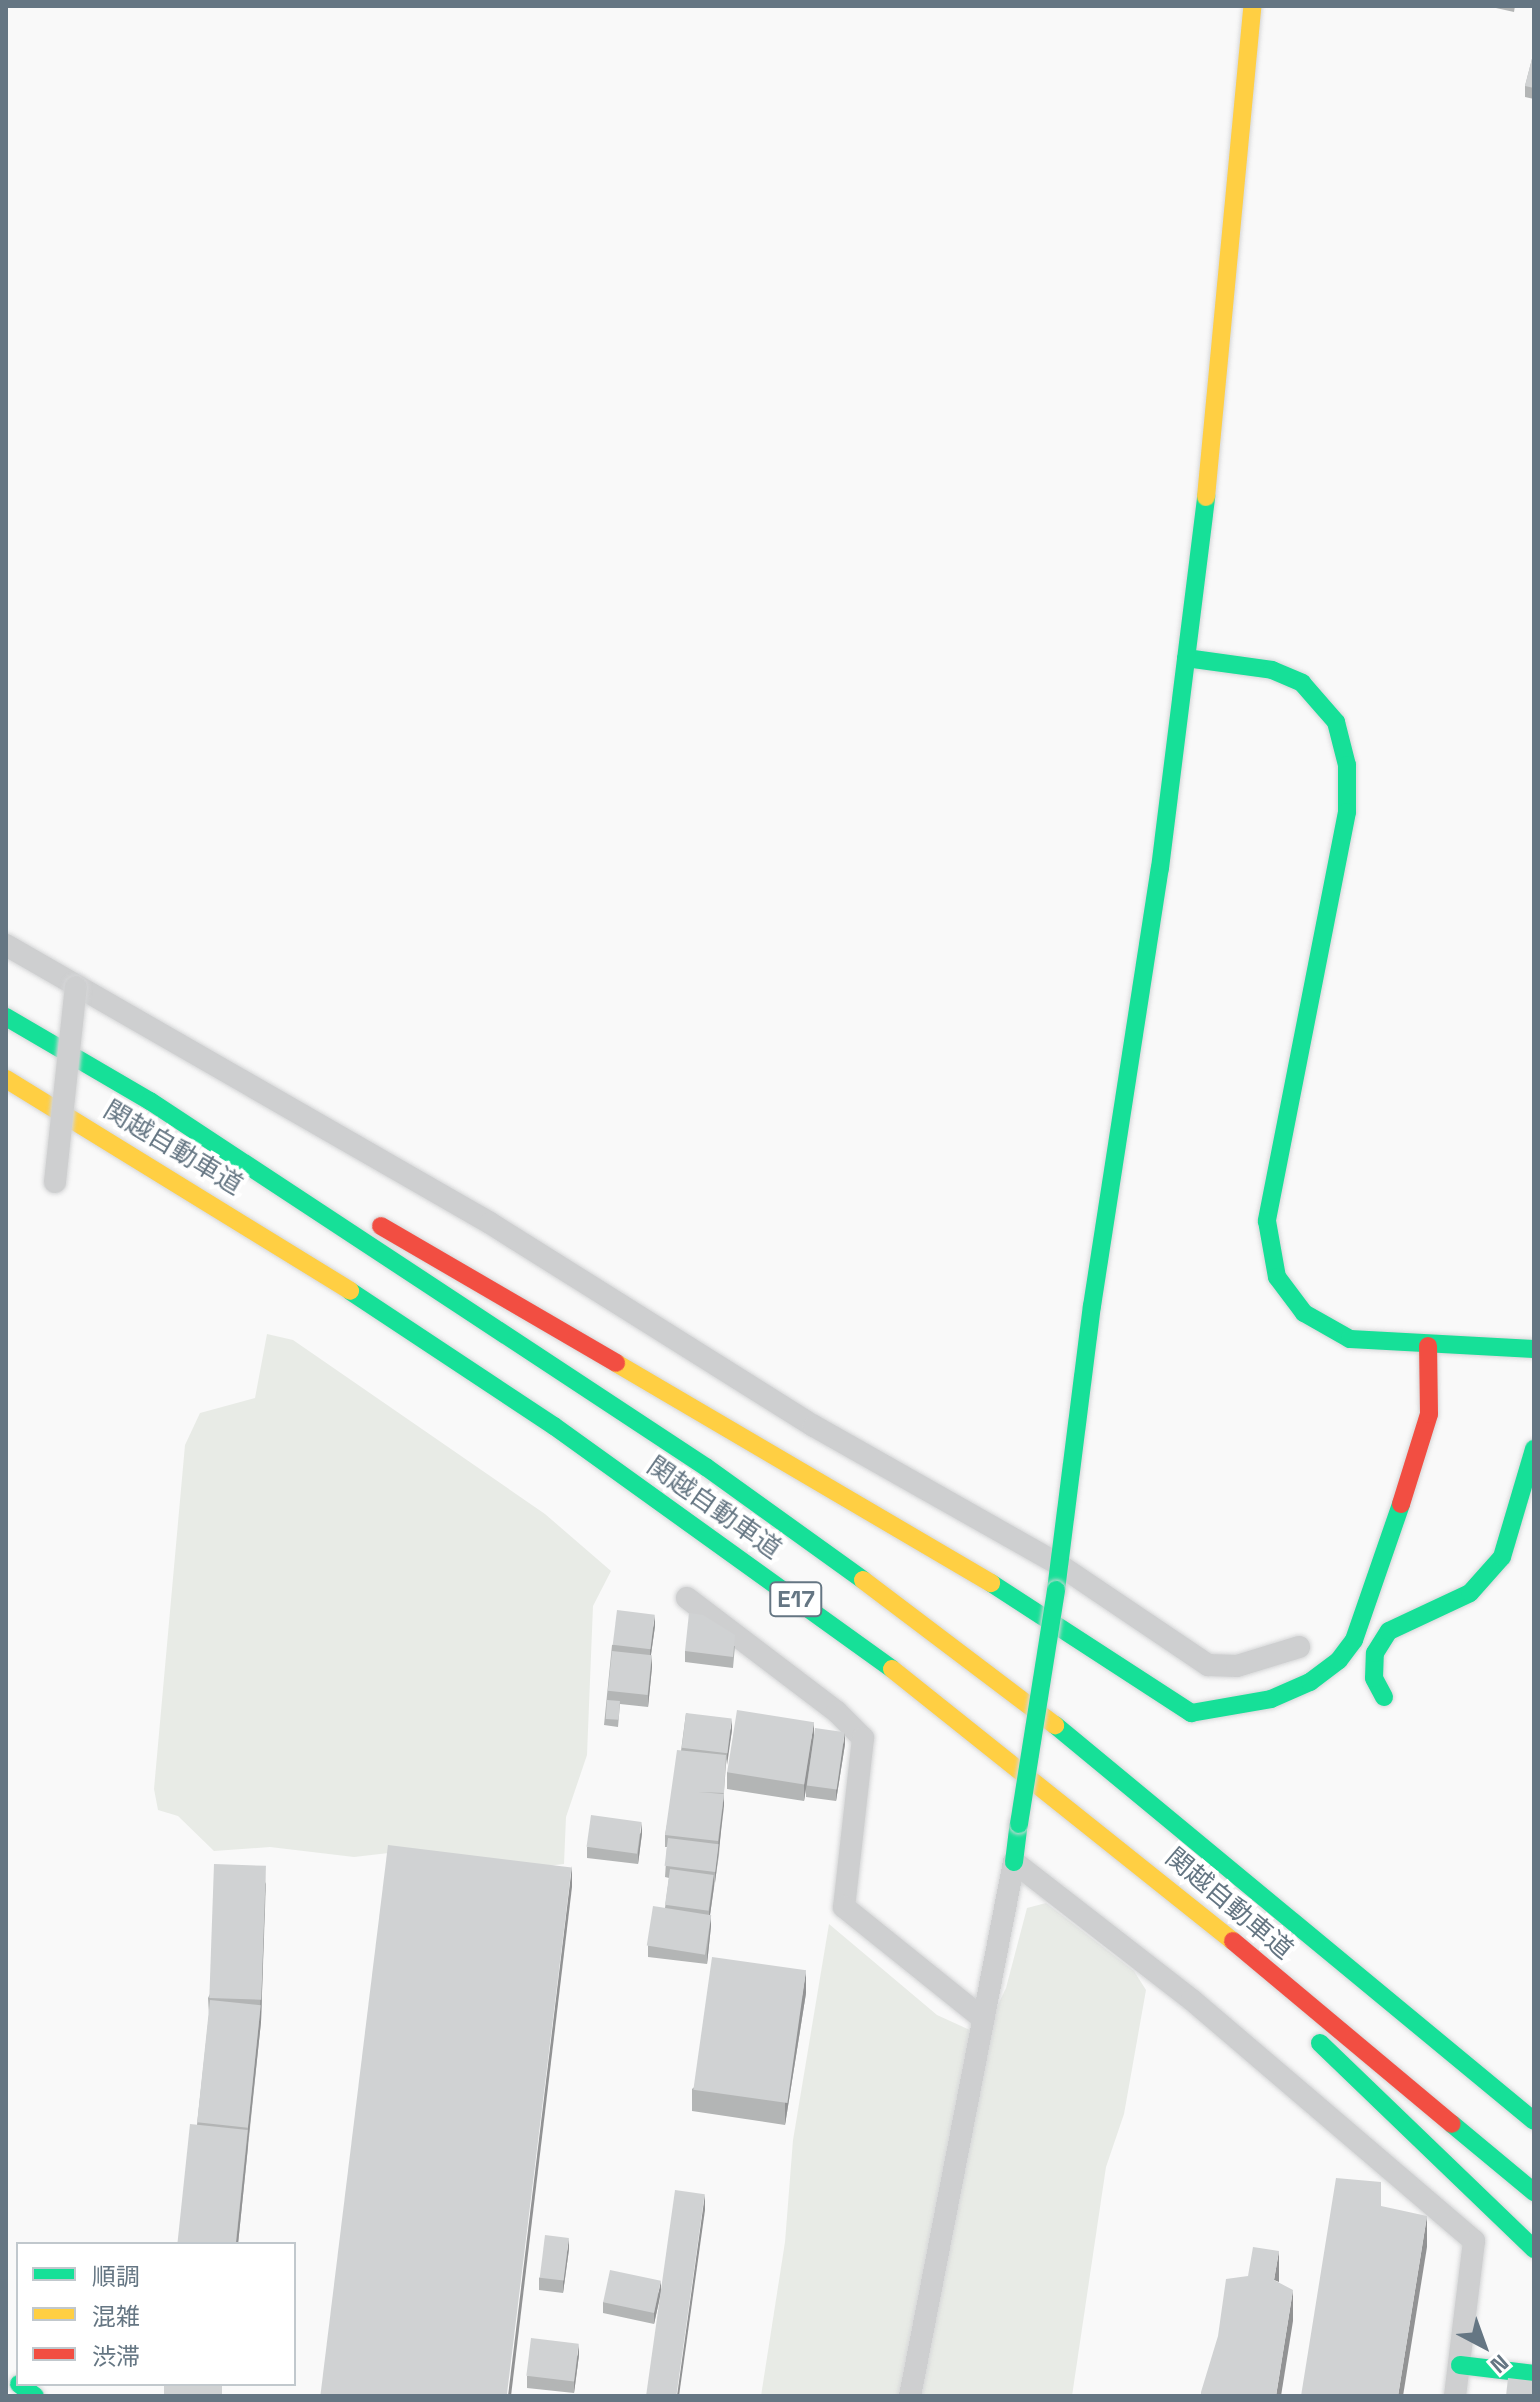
<!DOCTYPE html>
<html>
<head>
<meta charset="utf-8">
<style>
  body { margin:0 }
  #map { position:relative; width:1540px; height:2402px; overflow:hidden; background:#f9f9f9; font-family:"Space Grotesk","Noto Sans JP",sans-serif }
  div>[style] { position:absolute }
  [style*='--x'] { left:calc(var(--x)*1px); top:calc(var(--y)*1px); width:calc(var(--w)*1px); rotate:calc(var(--a)*1deg) }
  .green>* { inset:0; background:#e8ebe6 }
  .roads { filter:drop-shadow(0 0 2px #d5d6d7) drop-shadow(0 0 2px #d5d6d7) }
  .street>* { height:22px; margin:-11px; padding:0 11px; transform-origin:11px; border-radius:11px; background:#cecfd0 }
  .fast>* { height:18px; margin:-9px; padding:0 9px; transform-origin:9px; border-radius:9px; background:#16e098 }
  .slow>* { height:18px; margin:-9px; padding:0 9px; transform-origin:9px; border-radius:9px; background:#ffcf43 }
  .jam>* { height:18px; margin:-9px; padding:0 9px; transform-origin:9px; border-radius:9px; background:#f24e42 }
  .bridges { filter:drop-shadow(0 0 2px #d5d6d7) drop-shadow(0 0 2px #d5d6d7) }
  .street-bridge>* { height:22px; margin:-11px; padding:0 11px; transform-origin:11px; border-radius:11px; background:#cecfd0 }
  .fast-bridge>* { height:18px; margin:-9px; padding:0 9px; transform-origin:9px; border-radius:9px; background:#16e098 }
  .wall>* { inset:0; background:#b3b5b5 }
  .shaded-wall>* { inset:0; background:#929394 }
  .building>* { inset:0; background:#d0d2d3; transform-origin:0 0 }
  span { translate:-50% -50%; white-space:nowrap; text-align:center; line-height:1.15; -webkit-text-stroke:8px #fff; paint-order:stroke }
  .shield-label span { padding:2px 6px; background:#fff; border:2px solid; border-radius:6px; -webkit-text-stroke-width:0 }
  .shield-label { font-size:24px; color:#657683; font-weight:700 }
  .street-label { font-size:26px; color:#657683 }
  .frame { position:absolute; inset:0; border:8px solid #657683; pointer-events:none }
  .legend { position:absolute; left:16px; top:2242px; width:280px; height:144px; box-sizing:border-box; background:#fff; border:2px solid #c1c8cd; margin:0; padding:10px 14px; list-style:none; font-size:24px; color:#657683 }
  .legend li { display:flex; align-items:center; gap:16px; height:40px }
  .legend b { width:40px; border:2px solid #c1c8cd }
  .north { position:absolute; left:1444px; top:2306px; width:80px; height:80px; -webkit-text-stroke:6px #fff; paint-order:stroke; rotate:139deg; font-size:22px; font-weight:700; line-height:32px; text-align:center; color:#657683 }
  .north::after { content:''; display:block; margin:auto; width:28px; height:36px; background:#657683; clip-path:polygon(50% 0,100% 100%,50% 72%,0 100%) }
</style>
</head>
<body>
<div id="map">
  <div class="green">
    <div style="clip-path:polygon(267px 1334px,293px 1340px,545px 1514px,611px 1571px,593px 1606px,587px 1755px,566px 1817px,564px 1864px,522px 1869px,406px 1851px,354px 1857px,270px 1847px,214px 1851px,178px 1816px,158px 1810px,154px 1789px,185px 1445px,200px 1413px,255px 1398px)"></div>
    <div style="clip-path:polygon(1046px 1903px,1134px 1971px,1146px 1990px,1124px 2114px,1106px 2167px,1072px 2396px,761px 2396px,785px 2242px,793px 2140px,829px 1924px,937px 2015px,983px 2036px,1006px 1988px,1027px 1908px)"></div>
  </div>
  <div class="roads">
    <div class="street">
      <div style="--x:6;--y:945;--w:558;--a:29.87"></div>
      <div style="--x:490;--y:1223;--w:382;--a:32.1"></div>
      <div style="--x:814;--y:1426;--w:280;--a:29.5"></div>
      <div style="--x:1058;--y:1564;--w:181;--a:34"></div>
      <div style="--x:1208;--y:1665;--w:29;--a:2"></div>
      <div style="--x:1237;--y:1666;--w:65;--a:-17"></div>
      <div style="--x:687;--y:1598;--w:188;--a:37.2"></div>
      <div style="--x:837;--y:1712;--w:37;--a:45"></div>
      <div style="--x:863;--y:1738;--w:170;--a:96.4"></div>
      <div style="--x:844;--y:1907;--w:177;--a:38.8"></div>
      <div style="--x:910;--y:2396;--w:544;--a:-78.98"></div>
      <div style="--x:1014;--y:1862;--w:225;--a:37.8"></div>
      <div style="--x:1192;--y:2000;--w:371;--a:40.5"></div>
      <div style="--x:1474;--y:2241;--w:156;--a:97"></div>
    </div>
    <div class="fast">
      <div style="--x:1186;--y:658;--w:87;--a:7.9"></div>
      <div style="--x:1272;--y:670;--w:33;--a:23"></div>
      <div style="--x:1302;--y:683;--w:52;--a:48.9"></div>
      <div style="--x:1336;--y:722;--w:44;--a:75.7"></div>
      <div style="--x:1347;--y:765;--w:47;--a:90"></div>
      <div style="--x:1347;--y:812;--w:417;--a:101.1"></div>
      <div style="--x:1267;--y:1221;--w:57;--a:79.9"></div>
      <div style="--x:1277;--y:1277;--w:45;--a:53.1"></div>
      <div style="--x:1304;--y:1313;--w:53;--a:29.5"></div>
      <div style="--x:1350;--y:1339;--w:184;--a:3.1"></div>
      <div style="--x:6;--y:1017;--w:167;--a:30.3"></div>
      <div style="--x:150;--y:1101;--w:666;--a:33.36"></div>
      <div style="--x:706;--y:1467;--w:193;--a:35.7"></div>
      <div style="--x:350;--y:1291;--w:245;--a:33.5"></div>
      <div style="--x:554;--y:1426;--w:416;--a:35.7"></div>
      <div style="--x:991;--y:1583;--w:239;--a:33"></div>
      <div style="--x:1191;--y:1713;--w:81;--a:-9.9"></div>
      <div style="--x:1271;--y:1699;--w:43;--a:-23.6"></div>
      <div style="--x:1310;--y:1682;--w:36;--a:-37"></div>
      <div style="--x:1339;--y:1660;--w:25;--a:-53"></div>
      <div style="--x:1354;--y:1640;--w:144;--a:-70.9"></div>
      <div style="--x:1056;--y:1590;--w:286;--a:-82.8"></div>
      <div style="--x:1092;--y:1306;--w:443;--a:-81.2"></div>
      <div style="--x:1160;--y:868;--w:374;--a:-82.9"></div>
      <div style="--x:1384;--y:1697;--w:21;--a:-118"></div>
      <div style="--x:1374;--y:1678;--w:25;--a:-88"></div>
      <div style="--x:1375;--y:1653;--w:26;--a:-58"></div>
      <div style="--x:1389;--y:1631;--w:89;--a:-25.1"></div>
      <div style="--x:1470;--y:1593;--w:48;--a:-48.4"></div>
      <div style="--x:1502;--y:1557;--w:113;--a:-73.5"></div>
      <div style="--x:1055;--y:1725;--w:621;--a:39.58"></div>
      <div style="--x:1014;--y:1862;--w:38;--a:-83"></div>
      <div style="--x:1320;--y:2043;--w:297;--a:43.9"></div>
      <div style="--x:1452;--y:2124;--w:107;--a:39.7"></div>
      <div style="--x:1460;--y:2365;--w:75;--a:6.9"></div>
      <div style="--x:19;--y:2384;--w:20;--a:37"></div>
    </div>
    <div class="slow">
      <div style="--x:1206;--y:497;--w:493;--a:-84.6"></div>
      <div style="--x:6;--y:1079;--w:404;--a:31.6"></div>
      <div style="--x:616;--y:1363;--w:435;--a:30.4"></div>
      <div style="--x:863;--y:1580;--w:241;--a:37.1"></div>
      <div style="--x:892;--y:1669;--w:436;--a:38.6"></div>
    </div>
    <div class="jam">
      <div style="--x:381;--y:1226;--w:272;--a:30.2"></div>
      <div style="--x:1401;--y:1504;--w:94;--a:-72.7"></div>
      <div style="--x:1429;--y:1414;--w:68;--a:-90.8"></div>
      <div style="--x:1233;--y:1941;--w:285;--a:39.9"></div>
    </div>
  </div>
  <div class="bridges">
    <div class="street-bridge">
      <div style="--x:55;--y:1182;--w:196;--a:-83.9"></div>
    </div>
    <div class="fast-bridge">
      <div style="--x:1019;--y:1824;--w:237;--a:-81"></div>
    </div>
  </div>
  <div class="wall">
    <div style="clip-path:polygon(1487px 6px,1515px 6px,1514px 12px)"></div>
    <div style="clip-path:polygon(1534px 51px,1534px 99px,1525px 97px,1525px 86px)"></div>
    <div style="clip-path:polygon(655px 1626px,651px 1655px,652px 1667px,648px 1707px,620px 1704px,618px 1727px,604px 1725px,612px 1645px)"></div>
    <div style="clip-path:polygon(735px 1646px,733px 1668px,685px 1662px,685px 1651px)"></div>
    <div style="clip-path:polygon(686px 1713px,732px 1730px,726px 1765px,719px 1855px,710px 1914px,711px 1926px,707px 1964px,648px 1957px,648px 1946px,665px 1908px,669px 1878px,665px 1877px,667px 1847px,665px 1847px,665px 1835px,681px 1751px)"></div>
    <div style="clip-path:polygon(814px 1738px,845px 1744px,836px 1801px,806px 1797px,806px 1788px,804px 1801px,727px 1789px,727px 1772px)"></div>
    <div style="clip-path:polygon(642px 1833px,638px 1864px,587px 1858px,587px 1847px)"></div>
    <div style="clip-path:polygon(266px 1882px,261px 2022px,238px 2244px,178px 2244px,197px 2125px,209px 2015px,208px 1998px)"></div>
    <div style="clip-path:polygon(806px 1993px,785px 2125px,692px 2111px,692px 2089px)"></div>
    <div style="clip-path:polygon(569px 2249px,563px 2293px,539px 2290px,539px 2278px)"></div>
    <div style="clip-path:polygon(661px 2292px,654px 2324px,603px 2313px,603px 2302px)"></div>
    <div style="clip-path:polygon(579px 2355px,574px 2393px,527px 2388px,527px 2376px)"></div>
  </div>
  <div class="shaded-wall">
    <div style="clip-path:polygon(655px 1615px,655px 1626px,650px 1661px,650px 1650px)"></div>
    <div style="clip-path:polygon(652px 1655px,652px 1667px,648px 1707px,648px 1696px)"></div>
    <div style="clip-path:polygon(732px 1719px,732px 1730px,727px 1765px,727px 1754px)"></div>
    <div style="clip-path:polygon(814px 1722px,814px 1738px,804px 1801px,804px 1784px)"></div>
    <div style="clip-path:polygon(845px 1732px,845px 1744px,836px 1801px,836px 1790px)"></div>
    <div style="clip-path:polygon(724px 1794px,724px 1806px,715px 1883px,715px 1872px)"></div>
    <div style="clip-path:polygon(642px 1822px,642px 1833px,638px 1864px,638px 1853px)"></div>
    <div style="clip-path:polygon(266px 1866px,261px 2022px,248px 2143px,248px 2127px,260px 2012px)"></div>
    <div style="clip-path:polygon(572px 1866px,572px 1887px,511px 2396px,508px 2396px)"></div>
    <div style="clip-path:polygon(714px 1875px,714px 1886px,709px 1923px,709px 1912px)"></div>
    <div style="clip-path:polygon(711px 1915px,711px 1926px,707px 1964px,707px 1953px)"></div>
    <div style="clip-path:polygon(806px 1971px,806px 1993px,785px 2125px,785px 2103px)"></div>
    <div style="clip-path:polygon(248px 2130px,248px 2146px,238px 2244px,236px 2244px)"></div>
    <div style="clip-path:polygon(705px 2194px,705px 2210px,679px 2396px,677px 2396px)"></div>
    <div style="clip-path:polygon(1427px 2216px,1427px 2247px,1403px 2396px,1398px 2396px)"></div>
    <div style="clip-path:polygon(569px 2238px,569px 2249px,563px 2293px,563px 2282px)"></div>
    <div style="clip-path:polygon(1279px 2251px,1279px 2282px,1274px 2280px)"></div>
    <div style="clip-path:polygon(661px 2281px,661px 2292px,654px 2324px,654px 2313px)"></div>
    <div style="clip-path:polygon(1293px 2290px,1293px 2321px,1281px 2396px,1276px 2396px)"></div>
    <div style="clip-path:polygon(579px 2344px,579px 2355px,574px 2393px,574px 2382px)"></div>
  </div>
  <div class="building">
    <div style="clip-path:polygon(1534px 51px,1534px 88px,1525px 86px)"></div>
    <div style="left:617px;top:1610px;width:38px;height:35px;rotate:7deg"></div>
    <div style="clip-path:polygon(689px 1613px,703px 1615px,735px 1635px,733px 1657px,685px 1651px)"></div>
    <div style="left:612px;top:1651px;width:40px;height:40px;rotate:6deg"></div>
    <div style="left:607px;top:1700px;width:13px;height:19px;rotate:4deg"></div>
    <div style="left:737px;top:1710px;width:78px;height:63px;rotate:9deg"></div>
    <div style="left:686px;top:1713px;width:46px;height:35px;rotate:7deg"></div>
    <div style="left:815px;top:1728px;width:30px;height:58px;rotate:8deg"></div>
    <div style="clip-path:polygon(677px 1750px,726px 1755px,724px 1793px,698px 1792px,724px 1794px,718px 1841px,665px 1835px)"></div>
    <div style="left:591px;top:1815px;width:51px;height:32px;rotate:8deg"></div>
    <div style="left:668px;top:1838px;width:51px;height:28px;rotate:7deg"></div>
    <div style="left:388px;top:1845px;width:185px;height:555px;rotate:7deg"></div>
    <div style="left:214px;top:1864px;width:52px;height:134px;rotate:2deg"></div>
    <div style="left:670px;top:1869px;width:44px;height:36px;rotate:8deg"></div>
    <div style="left:653px;top:1906px;width:59px;height:40px;rotate:9deg"></div>
    <div style="left:712px;top:1957px;width:95px;height:134px;rotate:8deg"></div>
    <div style="left:210px;top:2000px;width:51px;height:123px;rotate:6deg"></div>
    <div style="left:190px;top:2124px;width:58px;height:121px;rotate:6deg"></div>
    <div style="clip-path:polygon(1336px 2178px,1381px 2182px,1381px 2206px,1427px 2216px,1398px 2396px,1301px 2396px)"></div>
    <div style="left:675px;top:2190px;width:30px;height:208px;rotate:8deg"></div>
    <div style="left:545px;top:2235px;width:24px;height:43px;rotate:7deg"></div>
    <div style="clip-path:polygon(1253px 2247px,1279px 2251px,1274px 2280px,1293px 2290px,1276px 2396px,1201px 2396px,1201px 2392px,1218px 2336px,1226px 2279px,1248px 2276px)"></div>
    <div style="left:610px;top:2270px;width:52px;height:33px;rotate:12deg"></div>
    <div style="left:531px;top:2338px;width:48px;height:38px;rotate:7deg"></div>
    <div style="clip-path:polygon(1508px 2378px,1534px 2381px,1534px 2396px,1506px 2396px)"></div>
    <div style="left:164px;top:2384px;width:58px;height:12px"></div>
  </div>
  <div class="shield-label">
    <span style="left:796px;top:1599px">E17</span>
  </div>
  <div class="street-label">
    <span style="left:173px;top:1148px;rotate:31deg">関越自動車道</span>
    <span style="left:714px;top:1508px;rotate:35deg">関越自動車道</span>
    <span style="left:1229px;top:1904px;rotate:40deg">関越自動車道</span>
  </div>
  <div class="frame"></div>
  <ul class="legend">
  <li><b style="height:10px;background:#16e098"></b>順調</li>
  <li><b style="height:10px;background:#ffcf43"></b>混雑</li>
  <li><b style="height:10px;background:#f24e42"></b>渋滞</li>
  </ul>
  <div class="north">N</div>
</div>
</body>
</html>
